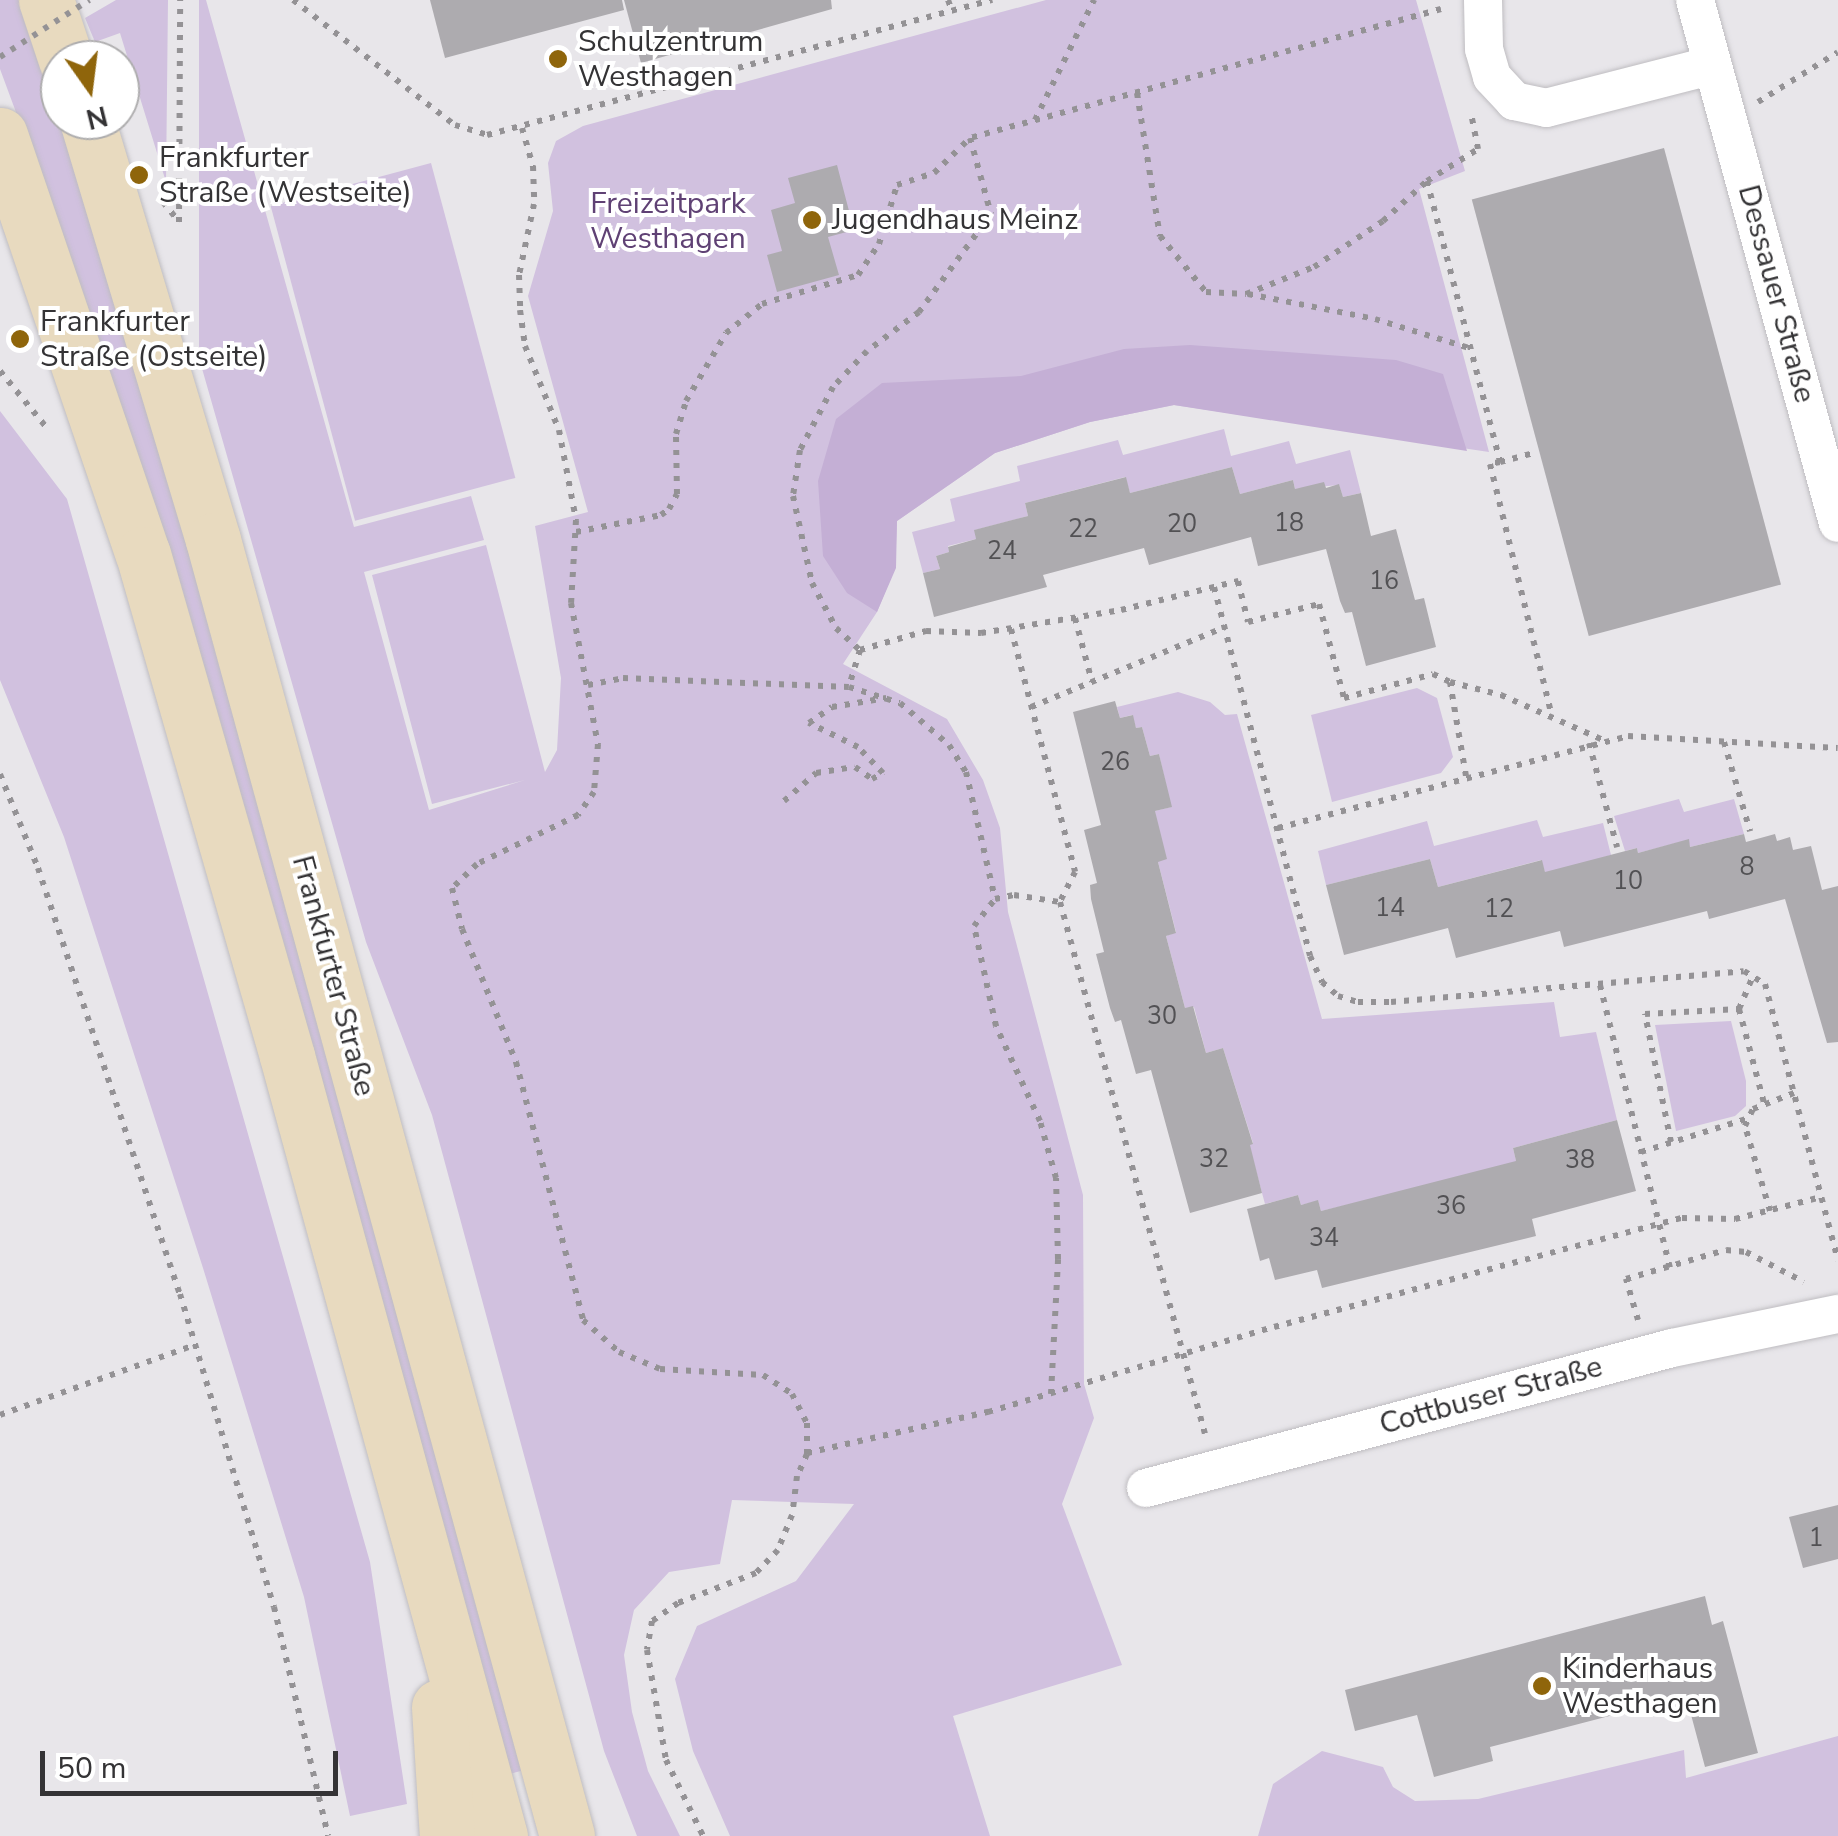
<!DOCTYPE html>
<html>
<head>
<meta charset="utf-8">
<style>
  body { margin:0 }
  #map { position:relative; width:1838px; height:1836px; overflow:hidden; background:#e8e6ea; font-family:"Nunito Sans",sans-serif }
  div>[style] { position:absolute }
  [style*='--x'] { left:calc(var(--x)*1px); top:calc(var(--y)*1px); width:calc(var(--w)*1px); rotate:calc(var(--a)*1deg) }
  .green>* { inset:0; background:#d1c1df; transform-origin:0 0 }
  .forest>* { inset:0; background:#c4afd5 }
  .building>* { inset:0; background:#adabaf; transform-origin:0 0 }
  .path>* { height:6px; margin-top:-3px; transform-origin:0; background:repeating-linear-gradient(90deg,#949295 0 5px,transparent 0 13px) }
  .roads { filter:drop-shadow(0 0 2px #bfbdc1) drop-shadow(0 0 2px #bfbdc1) }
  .street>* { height:38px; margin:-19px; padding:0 19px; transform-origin:19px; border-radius:19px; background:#fff }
  .secondary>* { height:55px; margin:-27.5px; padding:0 27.5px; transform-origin:27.5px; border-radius:27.5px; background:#e8dabf }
  .path-bridge>* { height:6px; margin-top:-3px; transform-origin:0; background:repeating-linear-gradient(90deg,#949295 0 5px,transparent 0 13px) }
  .dots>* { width:28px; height:28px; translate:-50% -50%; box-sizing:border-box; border:5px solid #fff; border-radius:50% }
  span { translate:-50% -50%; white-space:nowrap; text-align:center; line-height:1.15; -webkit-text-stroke:8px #fff; paint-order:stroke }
  .number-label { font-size:25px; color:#525154 }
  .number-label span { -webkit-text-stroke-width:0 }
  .poi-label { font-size:30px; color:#343335 }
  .left { translate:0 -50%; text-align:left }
  .park-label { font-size:30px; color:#5f4174 }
  .street-label { font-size:30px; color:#343335 }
  .north { position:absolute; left:40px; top:40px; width:100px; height:100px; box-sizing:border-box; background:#fff; border:2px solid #aeadae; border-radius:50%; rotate:166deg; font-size:28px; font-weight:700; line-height:40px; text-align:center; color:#343335 }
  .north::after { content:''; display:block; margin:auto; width:35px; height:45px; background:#8f650b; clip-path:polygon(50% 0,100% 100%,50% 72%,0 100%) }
  .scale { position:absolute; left:40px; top:1751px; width:298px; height:45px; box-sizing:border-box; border:5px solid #343335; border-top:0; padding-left:12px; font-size:30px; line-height:35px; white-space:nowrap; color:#343335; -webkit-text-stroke:8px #fff; paint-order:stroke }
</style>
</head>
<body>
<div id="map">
  <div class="green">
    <div style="clip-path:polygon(0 0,19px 0,103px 245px,190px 537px,524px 1770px,506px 1775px,71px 261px,0 69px)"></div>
    <div style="clip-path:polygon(116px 0,168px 0,166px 182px,120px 33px,95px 42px,85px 18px)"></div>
    <div style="clip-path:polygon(199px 0,206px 0,354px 527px,471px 496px,484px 540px,364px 572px,429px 810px,525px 780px,432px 804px,372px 575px,486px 545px,545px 772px,557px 750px,561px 678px,535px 526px,588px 512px,528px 296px,553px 211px,548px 163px,556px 141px,583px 126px,1046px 0,1416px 0,1465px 171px,1419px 189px,1489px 452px,1174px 405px,1090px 422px,995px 453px,897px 521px,895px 568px,877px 612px,843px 664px,947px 719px,983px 780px,1000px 828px,1008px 912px,1083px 1195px,1084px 1384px,1094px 1418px,1062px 1504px,1122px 1665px,953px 1716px,990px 1836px,730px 1836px,693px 1751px,675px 1679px,697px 1626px,796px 1581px,854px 1504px,732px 1500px,720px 1564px,669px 1572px,634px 1610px,624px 1655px,632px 1712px,648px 1771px,680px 1836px,637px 1836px,604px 1751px,432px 1115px,366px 942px,199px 358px)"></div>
    <div style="left:431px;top:163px;width:326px;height:166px;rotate:75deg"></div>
    <div style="clip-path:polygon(0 411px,67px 499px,370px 1562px,407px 1804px,350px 1816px,304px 1597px,203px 1268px,64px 837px,0 680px)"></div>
    <div style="clip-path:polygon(1224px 429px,1231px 456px,1289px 441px,1296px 464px,1350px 450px,1361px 493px,1343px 497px,1339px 485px,1295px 489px,1293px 480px,1240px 494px,1232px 467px,1130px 493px,1125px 477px,1025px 503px,1028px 516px,975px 530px,976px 539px,948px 546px,949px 552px,936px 556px,940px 569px,923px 573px,912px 532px,955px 521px,950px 499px,1020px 481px,1017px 466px,1118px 440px,1123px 455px)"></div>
    <div style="clip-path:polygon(1417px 688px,1437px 698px,1453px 757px,1441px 773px,1332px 802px,1311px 715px)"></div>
    <div style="clip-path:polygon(1178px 692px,1210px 702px,1225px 715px,1237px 714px,1322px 1019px,1554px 1002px,1560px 1037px,1596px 1032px,1617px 1120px,1513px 1148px,1517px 1165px,1321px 1211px,1318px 1201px,1301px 1205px,1298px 1195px,1265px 1204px,1249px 1145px,1253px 1143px,1223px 1048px,1206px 1053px,1194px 1007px,1185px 1008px,1166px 936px,1176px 932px,1158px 862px,1155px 811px,1171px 807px,1159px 754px,1150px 756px,1142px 727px,1136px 728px,1132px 715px,1120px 718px,1117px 707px)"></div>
    <div style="clip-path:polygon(1679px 799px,1684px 812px,1734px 799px,1744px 834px,1690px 847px,1688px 840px,1638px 853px,1637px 848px,1625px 851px,1614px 816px)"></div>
    <div style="clip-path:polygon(1537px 820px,1543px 837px,1603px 823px,1611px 855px,1546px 875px,1541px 860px,1438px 887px,1430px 859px,1326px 885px,1318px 851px,1427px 821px,1434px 846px)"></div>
    <div style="clip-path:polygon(1731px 1021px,1746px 1081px,1746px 1106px,1735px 1116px,1676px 1131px,1655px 1025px)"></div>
    <div style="clip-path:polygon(1838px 1736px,1838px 1836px,1258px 1836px,1273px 1784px,1322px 1751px,1383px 1767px,1393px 1787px,1415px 1801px,1478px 1799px,1684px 1750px,1686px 1778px)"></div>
  </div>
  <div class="forest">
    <div style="clip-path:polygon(1190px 345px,1396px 360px,1443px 374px,1467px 451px,1174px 405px,1090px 422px,995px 453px,897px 521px,896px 568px,877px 612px,847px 593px,823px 556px,818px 481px,836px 419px,882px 383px,1021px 376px,1124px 349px)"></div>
  </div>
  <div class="building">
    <div style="clip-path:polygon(430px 0,622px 0,624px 10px,445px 58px)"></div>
    <div style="clip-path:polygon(624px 0,831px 0,832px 9px,641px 63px)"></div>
    <div style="left:1664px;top:148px;width:452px;height:199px;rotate:75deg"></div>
    <div style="clip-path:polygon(837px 165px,854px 230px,828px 237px,839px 275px,777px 292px,767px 255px,782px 251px,771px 210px,795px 203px,788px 178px)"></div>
    <div style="clip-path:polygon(1232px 467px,1240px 494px,1293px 480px,1295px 489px,1324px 482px,1326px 488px,1339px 484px,1343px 497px,1361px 493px,1371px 536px,1396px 529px,1415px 600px,1424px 598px,1436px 647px,1366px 666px,1352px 612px,1345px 613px,1340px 601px,1326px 549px,1258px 566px,1251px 537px,1149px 565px,1144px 548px,1043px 575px,1047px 587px,934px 617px,923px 573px,940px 569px,936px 556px,949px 552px,948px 547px,976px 539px,974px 530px,1028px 516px,1025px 503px,1126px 477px,1130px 493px)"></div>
    <div style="clip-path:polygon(1115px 701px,1120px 718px,1133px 715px,1136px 728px,1142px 727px,1150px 756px,1159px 754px,1172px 807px,1155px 811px,1167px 859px,1158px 862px,1176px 933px,1166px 936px,1185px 1008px,1193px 1006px,1206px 1053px,1223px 1048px,1253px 1144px,1250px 1145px,1262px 1193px,1190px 1213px,1151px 1070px,1136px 1074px,1121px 1020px,1115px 1022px,1110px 1008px,1096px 954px,1104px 952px,1091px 899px,1090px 885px,1097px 883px,1084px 830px,1101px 825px,1073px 712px)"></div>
    <div style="clip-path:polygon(1744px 834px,1746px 842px,1775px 834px,1777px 841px,1790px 837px,1793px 850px,1811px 846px,1822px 890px,1838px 886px,1838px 1042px,1827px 1043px,1785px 899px,1709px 919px,1707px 911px,1564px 947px,1560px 931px,1456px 958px,1448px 928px,1344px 955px,1326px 885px,1430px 859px,1438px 887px,1542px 860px,1545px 872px,1637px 848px,1638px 853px,1689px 839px,1690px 847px)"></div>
    <div style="clip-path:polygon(1617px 1120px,1636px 1191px,1532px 1219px,1536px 1236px,1322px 1288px,1317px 1270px,1275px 1280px,1269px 1258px,1260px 1261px,1247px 1209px,1298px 1195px,1301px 1205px,1318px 1200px,1321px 1211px,1516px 1161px,1513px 1148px)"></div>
    <div style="clip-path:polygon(1838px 1505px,1838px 1559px,1803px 1568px,1789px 1517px)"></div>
    <div style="clip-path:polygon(1705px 1596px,1712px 1625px,1723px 1621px,1758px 1753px,1705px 1767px,1686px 1696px,1490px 1747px,1493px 1761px,1434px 1777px,1417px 1715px,1355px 1731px,1345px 1690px)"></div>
  </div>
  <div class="path">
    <div style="--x:293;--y:0;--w:205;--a:37.7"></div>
    <div style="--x:455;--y:125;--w:34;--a:17"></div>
    <div style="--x:487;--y:135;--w:523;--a:-14.97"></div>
    <div style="--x:948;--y:0;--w:12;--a:70"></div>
    <div style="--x:1441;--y:9;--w:488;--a:164.7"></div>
    <div style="--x:970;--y:138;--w:79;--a:74.6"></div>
    <div style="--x:991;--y:214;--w:122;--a:126.3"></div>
    <div style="--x:919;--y:312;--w:65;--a:143.1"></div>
    <div style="--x:867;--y:351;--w:50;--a:133.4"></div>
    <div style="--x:833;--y:387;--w:71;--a:117.6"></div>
    <div style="--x:800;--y:450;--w:47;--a:98.7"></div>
    <div style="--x:793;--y:496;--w:89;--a:77.7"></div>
    <div style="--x:812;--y:583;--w:51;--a:61.9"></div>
    <div style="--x:836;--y:628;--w:33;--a:43"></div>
    <div style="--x:860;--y:650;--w:69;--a:-16.1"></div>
    <div style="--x:926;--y:631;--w:55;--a:2.1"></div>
    <div style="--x:981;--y:633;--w:142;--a:-9.3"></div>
    <div style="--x:1121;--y:610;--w:121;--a:-13.9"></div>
    <div style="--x:1238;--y:581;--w:42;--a:76.3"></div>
    <div style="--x:1248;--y:622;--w:73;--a:-14.2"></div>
    <div style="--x:1319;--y:604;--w:97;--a:75.1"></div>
    <div style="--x:1344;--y:698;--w:92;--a:-15.1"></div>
    <div style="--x:1433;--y:674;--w:19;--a:25"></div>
    <div style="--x:1137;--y:93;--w:145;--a:80.9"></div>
    <div style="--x:1160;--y:236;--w:72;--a:50.6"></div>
    <div style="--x:1206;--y:292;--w:40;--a:2.9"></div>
    <div style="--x:1246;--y:294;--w:73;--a:-21.7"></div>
    <div style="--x:1314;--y:267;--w:83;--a:-33.7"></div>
    <div style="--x:1383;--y:221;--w:59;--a:-42.3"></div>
    <div style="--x:1427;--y:181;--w:60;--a:-32.1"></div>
    <div style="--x:1478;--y:149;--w:38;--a:-101"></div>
    <div style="--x:1758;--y:102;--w:94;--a:-32"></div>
    <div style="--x:1035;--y:120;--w:134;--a:-63.8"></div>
    <div style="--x:522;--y:128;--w:40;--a:74"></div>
    <div style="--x:533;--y:166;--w:38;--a:88"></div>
    <div style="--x:534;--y:204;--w:73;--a:101.9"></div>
    <div style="--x:519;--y:275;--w:35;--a:88"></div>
    <div style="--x:520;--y:310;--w:36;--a:82"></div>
    <div style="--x:525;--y:346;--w:91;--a:68"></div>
    <div style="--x:559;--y:430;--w:92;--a:79.3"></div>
    <div style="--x:576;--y:520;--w:83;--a:93.4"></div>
    <div style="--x:571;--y:603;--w:144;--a:79.2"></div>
    <div style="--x:598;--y:744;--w:48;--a:94.8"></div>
    <div style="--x:594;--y:792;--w:28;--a:125"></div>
    <div style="--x:578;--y:815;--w:112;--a:154.1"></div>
    <div style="--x:477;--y:864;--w:35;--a:136"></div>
    <div style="--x:452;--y:888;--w:42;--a:76.3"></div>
    <div style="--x:462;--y:929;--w:144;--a:67.9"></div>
    <div style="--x:516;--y:1062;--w:267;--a:75.4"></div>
    <div style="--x:583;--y:1320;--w:48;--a:41.6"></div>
    <div style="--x:619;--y:1352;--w:44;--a:22.5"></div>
    <div style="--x:660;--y:1369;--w:103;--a:3.3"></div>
    <div style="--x:763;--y:1375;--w:35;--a:33"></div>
    <div style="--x:792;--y:1394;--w:33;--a:63"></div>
    <div style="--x:807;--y:1423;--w:31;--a:90"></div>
    <div style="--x:807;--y:1454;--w:24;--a:114"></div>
    <div style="--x:797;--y:1476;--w:39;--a:97"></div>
    <div style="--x:792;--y:1515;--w:38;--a:112"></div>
    <div style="--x:778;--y:1550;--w:32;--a:134"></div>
    <div style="--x:756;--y:1573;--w:84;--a:159"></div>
    <div style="--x:678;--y:1603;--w:32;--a:145"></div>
    <div style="--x:652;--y:1621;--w:29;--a:100"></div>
    <div style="--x:647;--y:1650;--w:112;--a:80.2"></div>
    <div style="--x:666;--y:1760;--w:85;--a:64"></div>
    <div style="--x:1427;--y:181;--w:290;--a:75.4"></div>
    <div style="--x:1500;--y:462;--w:10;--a:169"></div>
    <div style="--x:1490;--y:464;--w:260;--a:76.2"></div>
    <div style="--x:163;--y:202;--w:26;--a:51"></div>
    <div style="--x:179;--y:222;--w:222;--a:-89.7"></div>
    <div style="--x:1248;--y:294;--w:129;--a:11.1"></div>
    <div style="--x:1375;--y:319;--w:98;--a:17.1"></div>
    <div style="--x:0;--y:371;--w:74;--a:50.5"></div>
    <div style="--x:1500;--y:462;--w:38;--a:-15"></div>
    <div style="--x:576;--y:532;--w:87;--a:-11.3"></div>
    <div style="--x:661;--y:515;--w:10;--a:-37"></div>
    <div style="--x:669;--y:509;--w:17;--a:-62"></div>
    <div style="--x:677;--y:494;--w:60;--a:-91"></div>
    <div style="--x:676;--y:434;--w:34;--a:-73"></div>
    <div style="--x:686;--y:401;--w:79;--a:-59.5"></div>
    <div style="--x:726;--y:333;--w:46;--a:-38.9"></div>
    <div style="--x:762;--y:304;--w:100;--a:-16.8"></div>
    <div style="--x:858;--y:275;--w:37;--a:-56"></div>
    <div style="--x:879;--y:244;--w:62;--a:-73"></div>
    <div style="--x:897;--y:185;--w:39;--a:-18"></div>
    <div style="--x:934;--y:173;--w:49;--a:-44.2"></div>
    <div style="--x:1214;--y:587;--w:381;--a:75.4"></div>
    <div style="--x:1310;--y:956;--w:29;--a:65"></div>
    <div style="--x:1322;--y:982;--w:21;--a:41"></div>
    <div style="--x:1338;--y:996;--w:21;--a:17"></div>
    <div style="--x:1358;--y:1002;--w:33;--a:0"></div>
    <div style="--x:1391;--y:1002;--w:354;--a:-5"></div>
    <div style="--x:1744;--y:971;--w:25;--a:32"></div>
    <div style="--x:1765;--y:984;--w:286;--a:75.2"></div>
    <div style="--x:1075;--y:618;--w:66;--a:75.1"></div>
    <div style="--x:1011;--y:629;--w:251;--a:75.2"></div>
    <div style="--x:1075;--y:872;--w:34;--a:117"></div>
    <div style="--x:1060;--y:902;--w:551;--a:74.75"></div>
    <div style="--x:860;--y:650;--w:39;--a:107"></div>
    <div style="--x:849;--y:687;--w:53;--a:17.4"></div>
    <div style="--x:900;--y:703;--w:65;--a:40.6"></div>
    <div style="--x:949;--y:745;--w:32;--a:58"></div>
    <div style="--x:966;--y:772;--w:130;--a:77.1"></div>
    <div style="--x:588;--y:685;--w:36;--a:-11"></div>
    <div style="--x:623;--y:678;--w:226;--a:2.3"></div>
    <div style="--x:1031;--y:707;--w:210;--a:-22.4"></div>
    <div style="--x:1724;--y:742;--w:93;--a:73.7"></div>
    <div style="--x:1589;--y:743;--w:108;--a:74.9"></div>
    <div style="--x:0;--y:774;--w:101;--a:68"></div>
    <div style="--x:38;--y:868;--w:449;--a:71.6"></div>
    <div style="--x:180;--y:1294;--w:327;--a:73.3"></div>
    <div style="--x:274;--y:1607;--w:235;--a:76.7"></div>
    <div style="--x:1466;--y:776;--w:95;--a:-99.7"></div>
    <div style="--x:1450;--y:682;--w:53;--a:14.3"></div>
    <div style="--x:1501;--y:695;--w:111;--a:23.8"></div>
    <div style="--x:784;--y:801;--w:43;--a:-41.2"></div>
    <div style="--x:816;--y:773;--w:39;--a:-9"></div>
    <div style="--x:855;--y:767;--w:21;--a:35"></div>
    <div style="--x:872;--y:779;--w:13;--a:-29"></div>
    <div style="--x:883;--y:773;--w:36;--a:-134"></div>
    <div style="--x:858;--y:747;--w:55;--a:-153.9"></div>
    <div style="--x:809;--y:723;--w:28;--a:-35"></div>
    <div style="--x:832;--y:707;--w:55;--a:-9.5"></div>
    <div style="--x:1278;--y:828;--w:362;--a:-14.7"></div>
    <div style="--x:1628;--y:736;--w:210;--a:3.3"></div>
    <div style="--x:1600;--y:985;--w:291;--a:76.1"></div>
    <div style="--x:1739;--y:1009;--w:36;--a:-67"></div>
    <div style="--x:1671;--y:1142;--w:131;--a:-101.5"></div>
    <div style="--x:1645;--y:1014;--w:94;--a:-3"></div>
    <div style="--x:1739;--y:1009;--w:97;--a:75.1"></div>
    <div style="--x:1641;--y:1152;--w:113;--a:-17.5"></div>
    <div style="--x:1770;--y:1211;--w:89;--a:-106.4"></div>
    <div style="--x:1745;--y:1126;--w:19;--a:-65"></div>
    <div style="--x:1753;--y:1109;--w:44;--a:-21.3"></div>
    <div style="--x:1638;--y:1320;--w:43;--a:-106.3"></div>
    <div style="--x:1626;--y:1279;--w:104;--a:-16.2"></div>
    <div style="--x:1726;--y:1250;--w:20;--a:6"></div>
    <div style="--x:1746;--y:1252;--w:65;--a:27.3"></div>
    <div style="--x:1051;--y:1394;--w:135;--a:-87"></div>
    <div style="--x:1058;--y:1259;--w:81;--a:-91.4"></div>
    <div style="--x:1056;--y:1178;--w:59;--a:-105.7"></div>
    <div style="--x:1040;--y:1121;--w:105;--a:-114.9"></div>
    <div style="--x:996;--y:1026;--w:102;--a:-102.4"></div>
    <div style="--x:974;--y:926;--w:34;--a:-52"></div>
    <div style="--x:995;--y:899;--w:19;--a:-12"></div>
    <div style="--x:1014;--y:895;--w:47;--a:8.7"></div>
    <div style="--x:0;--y:1415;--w:206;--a:-19.8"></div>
    <div style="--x:807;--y:1453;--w:186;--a:-12.8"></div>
    <div style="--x:988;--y:1412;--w:298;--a:-16.6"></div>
    <div style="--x:1274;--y:1327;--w:422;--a:-15"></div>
    <div style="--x:1682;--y:1218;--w:53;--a:1.1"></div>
    <div style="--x:1735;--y:1219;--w:89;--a:-14.3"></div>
  </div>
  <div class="roads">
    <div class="street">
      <div style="--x:1483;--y:0;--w:49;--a:88.8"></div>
      <div style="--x:1484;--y:49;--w:29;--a:74"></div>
      <div style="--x:1492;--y:77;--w:33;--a:47"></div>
      <div style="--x:1514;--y:101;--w:33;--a:12"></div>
      <div style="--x:1546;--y:108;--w:172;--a:-14.4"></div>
      <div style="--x:1695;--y:0;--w:542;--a:74.71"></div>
      <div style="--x:1146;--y:1488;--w:544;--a:-14.9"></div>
      <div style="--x:1672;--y:1348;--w:169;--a:-11.6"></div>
    </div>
    <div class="secondary">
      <div style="--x:46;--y:0;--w:63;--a:71.6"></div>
      <div style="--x:87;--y:120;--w:438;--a:73.3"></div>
      <div style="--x:213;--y:540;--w:1343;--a:74.72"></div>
      <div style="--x:0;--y:135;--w:443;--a:71.2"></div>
      <div style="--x:143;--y:554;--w:522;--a:73.99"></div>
      <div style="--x:287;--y:1056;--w:809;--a:74.73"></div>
      <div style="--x:439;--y:1707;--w:129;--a:86.5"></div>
    </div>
  </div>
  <div class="path-bridge">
    <div style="--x:0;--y:57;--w:106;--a:-32.6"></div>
  </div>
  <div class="dots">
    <div style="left:558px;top:59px;background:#8f650b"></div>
    <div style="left:139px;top:175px;background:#8f650b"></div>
    <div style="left:812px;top:220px;background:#8f650b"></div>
    <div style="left:20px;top:339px;background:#8f650b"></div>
    <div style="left:1542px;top:1686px;background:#8f650b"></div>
  </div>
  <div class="number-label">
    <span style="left:1289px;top:523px">18</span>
    <span style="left:1182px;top:524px">20</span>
    <span style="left:1083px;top:529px">22</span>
    <span style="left:1002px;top:551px">24</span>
    <span style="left:1384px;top:581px">16</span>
    <span style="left:1115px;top:762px">26</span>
    <span style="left:1747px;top:867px">8</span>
    <span style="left:1628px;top:881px">10</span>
    <span style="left:1390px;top:908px">14</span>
    <span style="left:1499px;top:909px">12</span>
    <span style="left:1162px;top:1016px">30</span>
    <span style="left:1214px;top:1159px">32</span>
    <span style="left:1580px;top:1160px">38</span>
    <span style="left:1451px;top:1206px">36</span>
    <span style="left:1324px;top:1238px">34</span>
    <span style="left:1816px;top:1538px">1</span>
  </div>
  <div class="poi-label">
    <span class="left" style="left:578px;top:59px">Schulzentrum<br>Westhagen</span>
    <span class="left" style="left:159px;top:175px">Frankfurter<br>Straße (Westseite)</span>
    <span class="left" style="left:832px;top:220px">Jugendhaus Meinz</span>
    <span class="left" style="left:40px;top:339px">Frankfurter<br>Straße (Ostseite)</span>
    <span class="left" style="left:1562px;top:1686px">Kinderhaus<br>Westhagen</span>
  </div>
  <div class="park-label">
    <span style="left:668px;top:221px">Freizeitpark<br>Westhagen</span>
  </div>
  <div class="street-label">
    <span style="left:1776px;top:294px;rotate:75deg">Dessauer Straße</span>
    <span style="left:333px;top:976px;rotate:75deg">Frankfurter Straße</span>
    <span style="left:1491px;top:1396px;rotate:-15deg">Cottbuser Straße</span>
  </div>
  <div class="north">N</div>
  <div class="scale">50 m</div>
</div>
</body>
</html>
